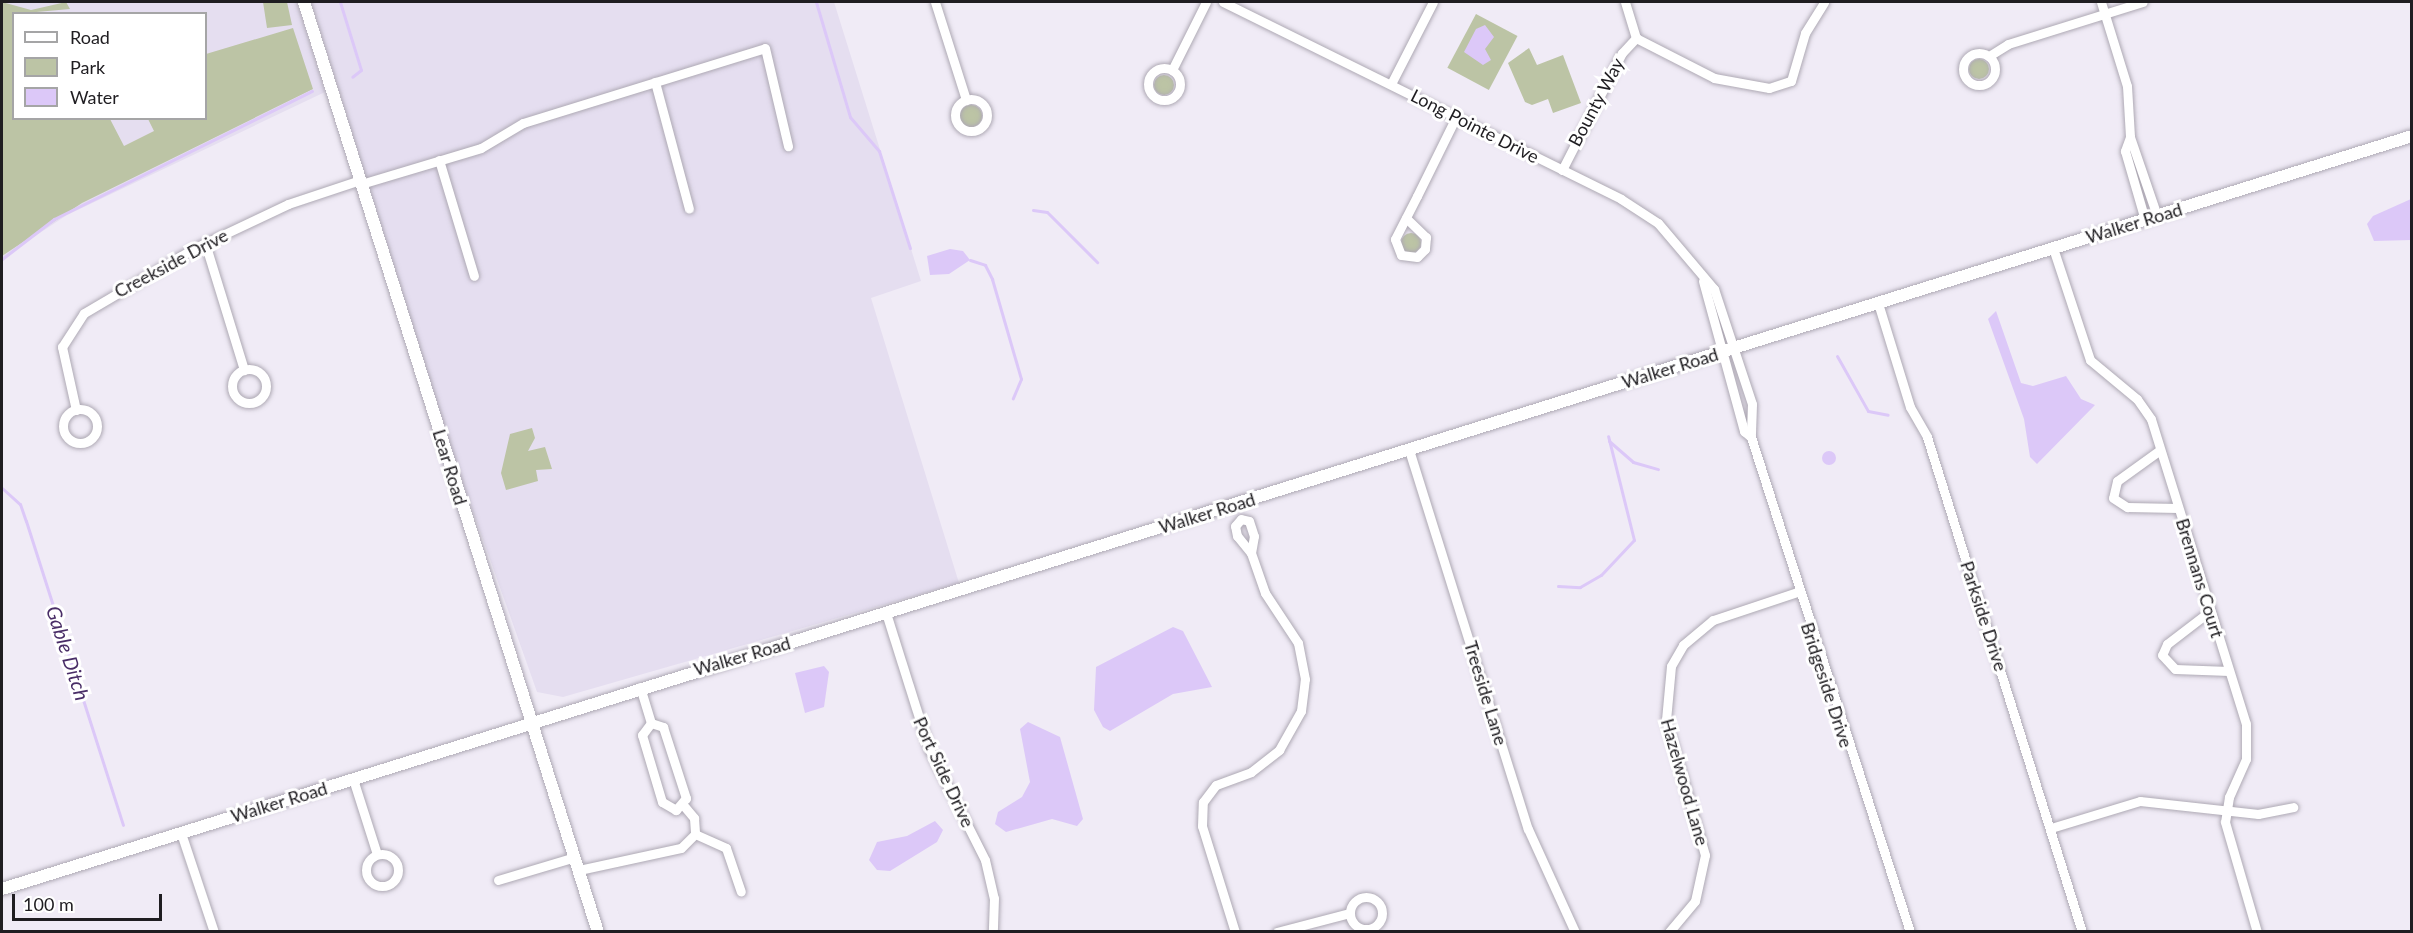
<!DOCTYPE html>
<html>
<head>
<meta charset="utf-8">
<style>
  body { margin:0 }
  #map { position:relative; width:2413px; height:933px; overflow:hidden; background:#f0ebf6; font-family:Lato,sans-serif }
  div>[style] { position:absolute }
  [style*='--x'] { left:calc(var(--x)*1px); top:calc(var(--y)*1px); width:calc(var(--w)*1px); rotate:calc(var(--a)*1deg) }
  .built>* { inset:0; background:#e5def0 }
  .green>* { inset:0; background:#bcc4a5; transform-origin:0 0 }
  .round { border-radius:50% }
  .water>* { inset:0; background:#dcc8f8 }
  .stream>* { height:3px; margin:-1.5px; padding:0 1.5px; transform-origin:1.5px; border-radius:1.5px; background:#dcc8f8 }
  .roads { filter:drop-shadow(0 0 2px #aea9b4) drop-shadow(0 0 2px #aea9b4) }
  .minor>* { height:9px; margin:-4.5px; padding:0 4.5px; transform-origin:4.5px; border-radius:4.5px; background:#fff }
  .minor>.ring { margin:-4.5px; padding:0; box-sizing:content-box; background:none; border:9px solid #fff; border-radius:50% }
  .tertiary>* { height:12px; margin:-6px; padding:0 6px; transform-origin:6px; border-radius:6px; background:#fff }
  span { translate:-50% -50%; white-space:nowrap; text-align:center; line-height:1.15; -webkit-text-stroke:6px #fff; paint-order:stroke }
  .street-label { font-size:18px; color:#1f1d21 }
  .water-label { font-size:20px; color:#492d67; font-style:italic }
  .frame { position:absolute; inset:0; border:3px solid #1f1d21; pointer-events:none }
  .legend { position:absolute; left:12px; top:12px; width:195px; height:108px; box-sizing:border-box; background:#fff; border:2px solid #a5a5a6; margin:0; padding:8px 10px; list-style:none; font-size:18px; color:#1f1d21 }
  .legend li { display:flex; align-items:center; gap:12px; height:30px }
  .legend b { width:30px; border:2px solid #a5a5a6 }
  .scale { position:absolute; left:12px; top:894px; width:150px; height:27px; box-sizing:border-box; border:3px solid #1f1d21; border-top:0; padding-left:8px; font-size:18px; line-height:21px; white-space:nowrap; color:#1f1d21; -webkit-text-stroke:4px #fff; paint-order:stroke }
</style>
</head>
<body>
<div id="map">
  <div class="built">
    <div style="clip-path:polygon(evenodd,2px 2px,297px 2px,325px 92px,67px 215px,2px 258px,2px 2px,14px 14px,206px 14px,206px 118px,14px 118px,14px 14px)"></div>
    <div style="clip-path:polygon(311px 2px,834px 2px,921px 281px,871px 298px,959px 583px,563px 697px,537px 692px,452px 452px)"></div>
  </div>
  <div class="green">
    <div style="clip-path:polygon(2px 2px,31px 10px,66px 2px,70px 9px,14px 14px,14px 118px,110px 119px,124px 146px,154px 131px,148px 119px,206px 118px,206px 54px,293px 28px,313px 89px,82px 203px,2px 256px)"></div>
    <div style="clip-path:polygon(263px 2px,287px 2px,292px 25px,267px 28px)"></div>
    <div style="left:1476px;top:14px;width:47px;height:61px;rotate:28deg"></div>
    <div style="clip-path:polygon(1529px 48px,1537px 65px,1563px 55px,1581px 103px,1553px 113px,1548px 99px,1532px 105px,1525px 102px,1508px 63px)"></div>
    <div class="round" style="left:1969px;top:59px;width:20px;height:20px"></div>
    <div class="round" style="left:1154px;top:75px;width:20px;height:20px"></div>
    <div class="round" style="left:960px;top:105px;width:22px;height:22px"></div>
    <div class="round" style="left:1401px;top:233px;width:20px;height:20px"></div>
    <div style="clip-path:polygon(532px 428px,535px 438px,528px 451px,545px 447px,552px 469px,536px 470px,538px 481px,506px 490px,501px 473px,510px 434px)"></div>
  </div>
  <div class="water">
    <div style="clip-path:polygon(1485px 25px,1494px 37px,1485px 49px,1491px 60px,1483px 65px,1464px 52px,1476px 29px)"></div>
    <div style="clip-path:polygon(2411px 199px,2411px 240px,2374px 241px,2367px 224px,2373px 216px)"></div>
    <div style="clip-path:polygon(950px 249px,963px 251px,970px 260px,949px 274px,930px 275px,927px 256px)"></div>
    <div style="clip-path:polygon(1996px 311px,2021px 383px,2033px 386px,2066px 376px,2081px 399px,2095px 405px,2037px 464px,2030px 457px,2024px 419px,1988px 319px)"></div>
    <div class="round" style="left:1822px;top:451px;width:14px;height:14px"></div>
    <div style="clip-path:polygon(1173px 627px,1183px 631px,1212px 687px,1173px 694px,1110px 731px,1103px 727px,1094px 710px,1096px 667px)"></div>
    <div style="clip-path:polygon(824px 666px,829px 672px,824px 707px,805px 713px,795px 673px)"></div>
    <div style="clip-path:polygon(1028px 722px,1060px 737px,1083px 819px,1077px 826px,1052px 819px,1006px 832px,995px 824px,998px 812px,1022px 797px,1030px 782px,1020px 729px)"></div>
    <div style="clip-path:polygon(935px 821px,943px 830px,937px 842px,890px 871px,877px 870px,869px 860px,877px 842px,907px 836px)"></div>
  </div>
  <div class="stream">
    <div style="--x:340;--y:2;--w:71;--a:72.8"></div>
    <div style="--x:361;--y:70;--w:11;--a:142"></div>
    <div style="--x:816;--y:2;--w:120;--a:73.5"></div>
    <div style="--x:850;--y:117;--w:45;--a:49.5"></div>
    <div style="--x:879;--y:151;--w:102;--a:72.3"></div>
    <div style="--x:1033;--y:210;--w:14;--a:8"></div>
    <div style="--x:1047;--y:212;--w:71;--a:45"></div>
    <div style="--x:2;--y:259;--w:66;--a:-37.6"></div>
    <div style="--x:54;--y:219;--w:288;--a:-26.4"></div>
    <div style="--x:970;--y:260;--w:16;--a:18"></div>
    <div style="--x:985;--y:265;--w:16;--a:63"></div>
    <div style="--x:992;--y:279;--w:104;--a:73.8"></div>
    <div style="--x:1021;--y:379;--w:21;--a:113"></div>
    <div style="--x:1837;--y:356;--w:63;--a:60.6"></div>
    <div style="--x:1868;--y:411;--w:20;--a:11"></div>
    <div style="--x:1609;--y:441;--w:32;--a:41"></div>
    <div style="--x:1633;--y:462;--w:26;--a:16"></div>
    <div style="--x:2;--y:488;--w:24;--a:42"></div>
    <div style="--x:20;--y:504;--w:18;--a:71"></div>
    <div style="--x:26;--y:521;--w:319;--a:72.3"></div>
    <div style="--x:1558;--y:586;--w:22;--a:3"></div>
    <div style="--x:1580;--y:587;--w:24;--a:-30"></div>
    <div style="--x:1601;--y:575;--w:48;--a:-46.7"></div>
    <div style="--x:1634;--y:540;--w:107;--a:-104"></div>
  </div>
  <div class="roads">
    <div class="minor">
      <div style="--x:935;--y:2;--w:103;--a:72.4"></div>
      <div style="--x:1223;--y:2;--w:444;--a:26.3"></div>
      <div style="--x:1621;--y:199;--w:44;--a:33"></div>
      <div style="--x:1658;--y:223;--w:87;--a:49.7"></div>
      <div style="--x:1714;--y:289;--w:121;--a:71.7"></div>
      <div style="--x:1752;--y:404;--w:33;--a:92"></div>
      <div style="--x:1625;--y:2;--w:38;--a:73"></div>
      <div style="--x:2101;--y:2;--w:88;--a:72.8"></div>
      <div style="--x:2127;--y:86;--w:51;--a:86.6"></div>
      <div style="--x:2130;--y:137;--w:15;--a:110"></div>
      <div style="--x:2125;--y:151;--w:72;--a:73.8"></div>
      <div class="ring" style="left:1963px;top:53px;width:23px;height:23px"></div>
      <div style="--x:1989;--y:56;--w:22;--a:-32"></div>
      <div style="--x:2008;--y:44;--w:141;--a:-17.3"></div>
      <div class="ring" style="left:1148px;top:68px;width:23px;height:23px"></div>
      <div style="--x:1172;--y:70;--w:76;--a:-63.4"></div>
      <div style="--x:655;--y:82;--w:131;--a:75"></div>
      <div style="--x:1391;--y:84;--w:92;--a:-62.9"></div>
      <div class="ring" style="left:955px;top:99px;width:23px;height:23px"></div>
      <div style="--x:2130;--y:137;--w:83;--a:71.1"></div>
      <div style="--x:439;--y:160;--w:121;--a:73.2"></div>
      <div style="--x:1562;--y:170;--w:131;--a:-62.9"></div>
      <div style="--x:1622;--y:53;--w:21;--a:-47"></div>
      <div style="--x:1636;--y:38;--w:88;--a:27.1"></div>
      <div style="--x:1714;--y:78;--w:56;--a:10.3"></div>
      <div style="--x:1769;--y:88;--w:23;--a:-18"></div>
      <div style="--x:1791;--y:81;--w:50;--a:-73.7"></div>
      <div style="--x:1805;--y:33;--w:36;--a:-58"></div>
      <div style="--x:361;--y:184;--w:125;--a:-16.7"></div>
      <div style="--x:481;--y:148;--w:49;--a:-30.8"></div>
      <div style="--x:523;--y:123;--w:253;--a:-17.2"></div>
      <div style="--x:765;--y:48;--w:101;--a:76.8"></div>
      <div style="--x:1406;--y:218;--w:28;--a:44"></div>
      <div style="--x:1426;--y:237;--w:12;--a:95"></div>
      <div style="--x:1425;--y:249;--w:11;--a:135"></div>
      <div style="--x:1417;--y:257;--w:16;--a:-173"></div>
      <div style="--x:1401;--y:255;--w:17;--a:-111"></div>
      <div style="--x:1395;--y:239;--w:48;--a:-62.9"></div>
      <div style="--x:1417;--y:196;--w:88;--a:-63.7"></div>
      <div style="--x:205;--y:243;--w:133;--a:72.9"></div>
      <div style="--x:2053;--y:248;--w:118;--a:71.7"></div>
      <div style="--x:2090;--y:360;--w:61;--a:39.7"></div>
      <div style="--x:2137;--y:399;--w:24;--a:55"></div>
      <div style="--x:2151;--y:419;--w:319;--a:72.7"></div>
      <div style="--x:2246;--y:724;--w:35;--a:90"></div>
      <div style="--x:2246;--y:759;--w:42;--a:114.1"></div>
      <div style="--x:2229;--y:797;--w:25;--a:99"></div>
      <div style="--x:2225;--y:822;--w:115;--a:73.8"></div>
      <div style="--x:1703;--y:281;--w:156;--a:74.7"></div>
      <div style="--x:1744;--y:431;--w:9;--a:41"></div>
      <div style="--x:1751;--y:437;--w:520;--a:72.19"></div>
      <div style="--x:1878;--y:303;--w:109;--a:72.9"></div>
      <div style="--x:1910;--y:407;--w:34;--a:60"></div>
      <div style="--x:1927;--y:437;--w:519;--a:72.61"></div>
      <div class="ring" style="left:232px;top:369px;width:25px;height:25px"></div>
      <div class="ring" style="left:63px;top:409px;width:25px;height:25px"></div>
      <div style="--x:76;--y:410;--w:65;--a:-102.5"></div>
      <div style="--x:62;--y:347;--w:40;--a:-57.1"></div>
      <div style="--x:84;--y:313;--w:126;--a:-30.4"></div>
      <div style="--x:193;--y:249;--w:105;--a:-25.3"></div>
      <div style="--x:288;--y:204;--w:76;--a:-18.4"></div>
      <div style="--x:1409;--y:450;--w:397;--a:72.6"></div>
      <div style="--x:1528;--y:829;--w:113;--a:65.5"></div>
      <div style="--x:2160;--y:450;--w:53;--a:144.2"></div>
      <div style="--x:2117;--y:481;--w:17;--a:103"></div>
      <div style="--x:2113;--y:498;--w:17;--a:33"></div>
      <div style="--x:2127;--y:507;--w:51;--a:1.1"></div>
      <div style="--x:1241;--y:519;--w:8;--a:14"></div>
      <div style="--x:1249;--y:521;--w:16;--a:72"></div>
      <div style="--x:1254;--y:536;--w:17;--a:100"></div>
      <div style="--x:1251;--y:553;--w:22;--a:-129"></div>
      <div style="--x:1237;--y:536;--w:10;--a:-101"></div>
      <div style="--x:1235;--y:526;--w:9;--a:-49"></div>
      <div style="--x:2210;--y:611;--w:54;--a:142.5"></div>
      <div style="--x:2167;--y:644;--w:12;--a:114"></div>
      <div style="--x:2162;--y:655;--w:19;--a:47"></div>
      <div style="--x:2175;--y:669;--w:54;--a:2.1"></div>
      <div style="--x:886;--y:613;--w:143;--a:72.5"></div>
      <div style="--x:929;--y:749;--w:124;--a:63.2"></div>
      <div style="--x:985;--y:860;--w:39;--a:77"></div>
      <div style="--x:994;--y:898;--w:34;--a:92"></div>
      <div style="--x:640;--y:687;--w:38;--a:73"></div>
      <div style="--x:651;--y:723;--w:13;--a:18"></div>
      <div style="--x:663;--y:727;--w:75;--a:72.1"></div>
      <div style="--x:686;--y:798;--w:16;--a:130"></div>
      <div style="--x:676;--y:810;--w:16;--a:-150"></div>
      <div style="--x:662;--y:802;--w:70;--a:-106.6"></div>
      <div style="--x:642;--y:735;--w:15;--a:-53"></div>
      <div style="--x:353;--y:779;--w:79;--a:72.3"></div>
      <div style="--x:684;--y:806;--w:16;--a:50"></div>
      <div style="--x:694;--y:818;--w:16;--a:86"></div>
      <div style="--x:2051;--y:828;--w:93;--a:-16.9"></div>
      <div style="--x:2140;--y:801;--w:119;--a:6.3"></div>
      <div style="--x:2258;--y:814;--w:36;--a:-11"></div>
      <div style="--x:181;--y:833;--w:104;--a:71.6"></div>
      <div class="ring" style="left:366px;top:854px;width:23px;height:23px"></div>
      <div style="--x:579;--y:870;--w:104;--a:-12.2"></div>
      <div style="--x:681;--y:848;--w:20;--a:-45"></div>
      <div style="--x:695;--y:834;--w:34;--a:24"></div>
      <div style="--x:726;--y:848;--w:46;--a:71.2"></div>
      <div style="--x:498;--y:880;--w:80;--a:-16.6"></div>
      <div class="ring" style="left:1350px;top:897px;width:23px;height:23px"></div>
      <div style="--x:1235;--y:932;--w:111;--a:-107.3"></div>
      <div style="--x:1202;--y:826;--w:24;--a:-88"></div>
      <div style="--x:1203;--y:802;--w:21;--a:-53"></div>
      <div style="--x:1216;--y:785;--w:37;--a:-20"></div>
      <div style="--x:1251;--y:772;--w:36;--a:-38"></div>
      <div style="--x:1279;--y:750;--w:45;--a:-60.6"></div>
      <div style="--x:1301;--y:711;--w:32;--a:-83"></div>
      <div style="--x:1305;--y:679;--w:37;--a:-101"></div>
      <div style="--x:1298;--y:643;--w:60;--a:-123.4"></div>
      <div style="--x:1265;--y:593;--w:42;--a:-109.3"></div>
      <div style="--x:1277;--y:932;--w:75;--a:-14.6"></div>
      <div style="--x:1669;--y:932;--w:40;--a:-50"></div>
      <div style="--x:1695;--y:901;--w:47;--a:-77.7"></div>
      <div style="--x:1705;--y:855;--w:141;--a:-106.1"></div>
      <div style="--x:1666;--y:720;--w:54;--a:-84.7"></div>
      <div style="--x:1671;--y:666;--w:24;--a:-60"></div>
      <div style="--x:1683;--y:645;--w:39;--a:-40"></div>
      <div style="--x:1713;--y:620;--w:89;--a:-18.4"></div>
    </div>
    <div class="tertiary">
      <div style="--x:304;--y:2;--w:975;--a:72.46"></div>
      <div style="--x:2;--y:889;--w:2525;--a:-17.35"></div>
    </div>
  </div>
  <div class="street-label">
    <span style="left:1596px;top:102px;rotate:-62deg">Bounty Way</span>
    <span style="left:1475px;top:126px;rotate:27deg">Long Pointe Drive</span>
    <span style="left:2134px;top:223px;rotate:-17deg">Walker Road</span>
    <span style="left:171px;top:263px;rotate:-28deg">Creekside Drive</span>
    <span style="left:1670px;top:368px;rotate:-17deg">Walker Road</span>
    <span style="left:450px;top:467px;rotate:73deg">Lear Road</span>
    <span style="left:1207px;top:513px;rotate:-17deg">Walker Road</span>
    <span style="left:2200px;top:578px;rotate:73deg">Brennans Court</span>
    <span style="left:1984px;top:616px;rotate:72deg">Parkside Drive</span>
    <span style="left:742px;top:656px;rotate:-16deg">Walker Road</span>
    <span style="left:1827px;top:685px;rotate:72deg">Bridgeside Drive</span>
    <span style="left:1486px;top:693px;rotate:73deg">Treeside Lane</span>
    <span style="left:944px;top:772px;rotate:65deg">Port Side Drive</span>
    <span style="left:1685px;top:782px;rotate:74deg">Hazelwood Lane</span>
    <span style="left:279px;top:802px;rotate:-17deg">Walker Road</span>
  </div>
  <div class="water-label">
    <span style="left:68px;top:653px;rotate:72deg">Gable Ditch</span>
  </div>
  <div class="frame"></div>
  <ul class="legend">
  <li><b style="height:8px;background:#fff"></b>Road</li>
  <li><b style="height:16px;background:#bcc4a5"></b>Park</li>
  <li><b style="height:16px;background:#dcc8f8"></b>Water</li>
  </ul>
  <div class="scale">100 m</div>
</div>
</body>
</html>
